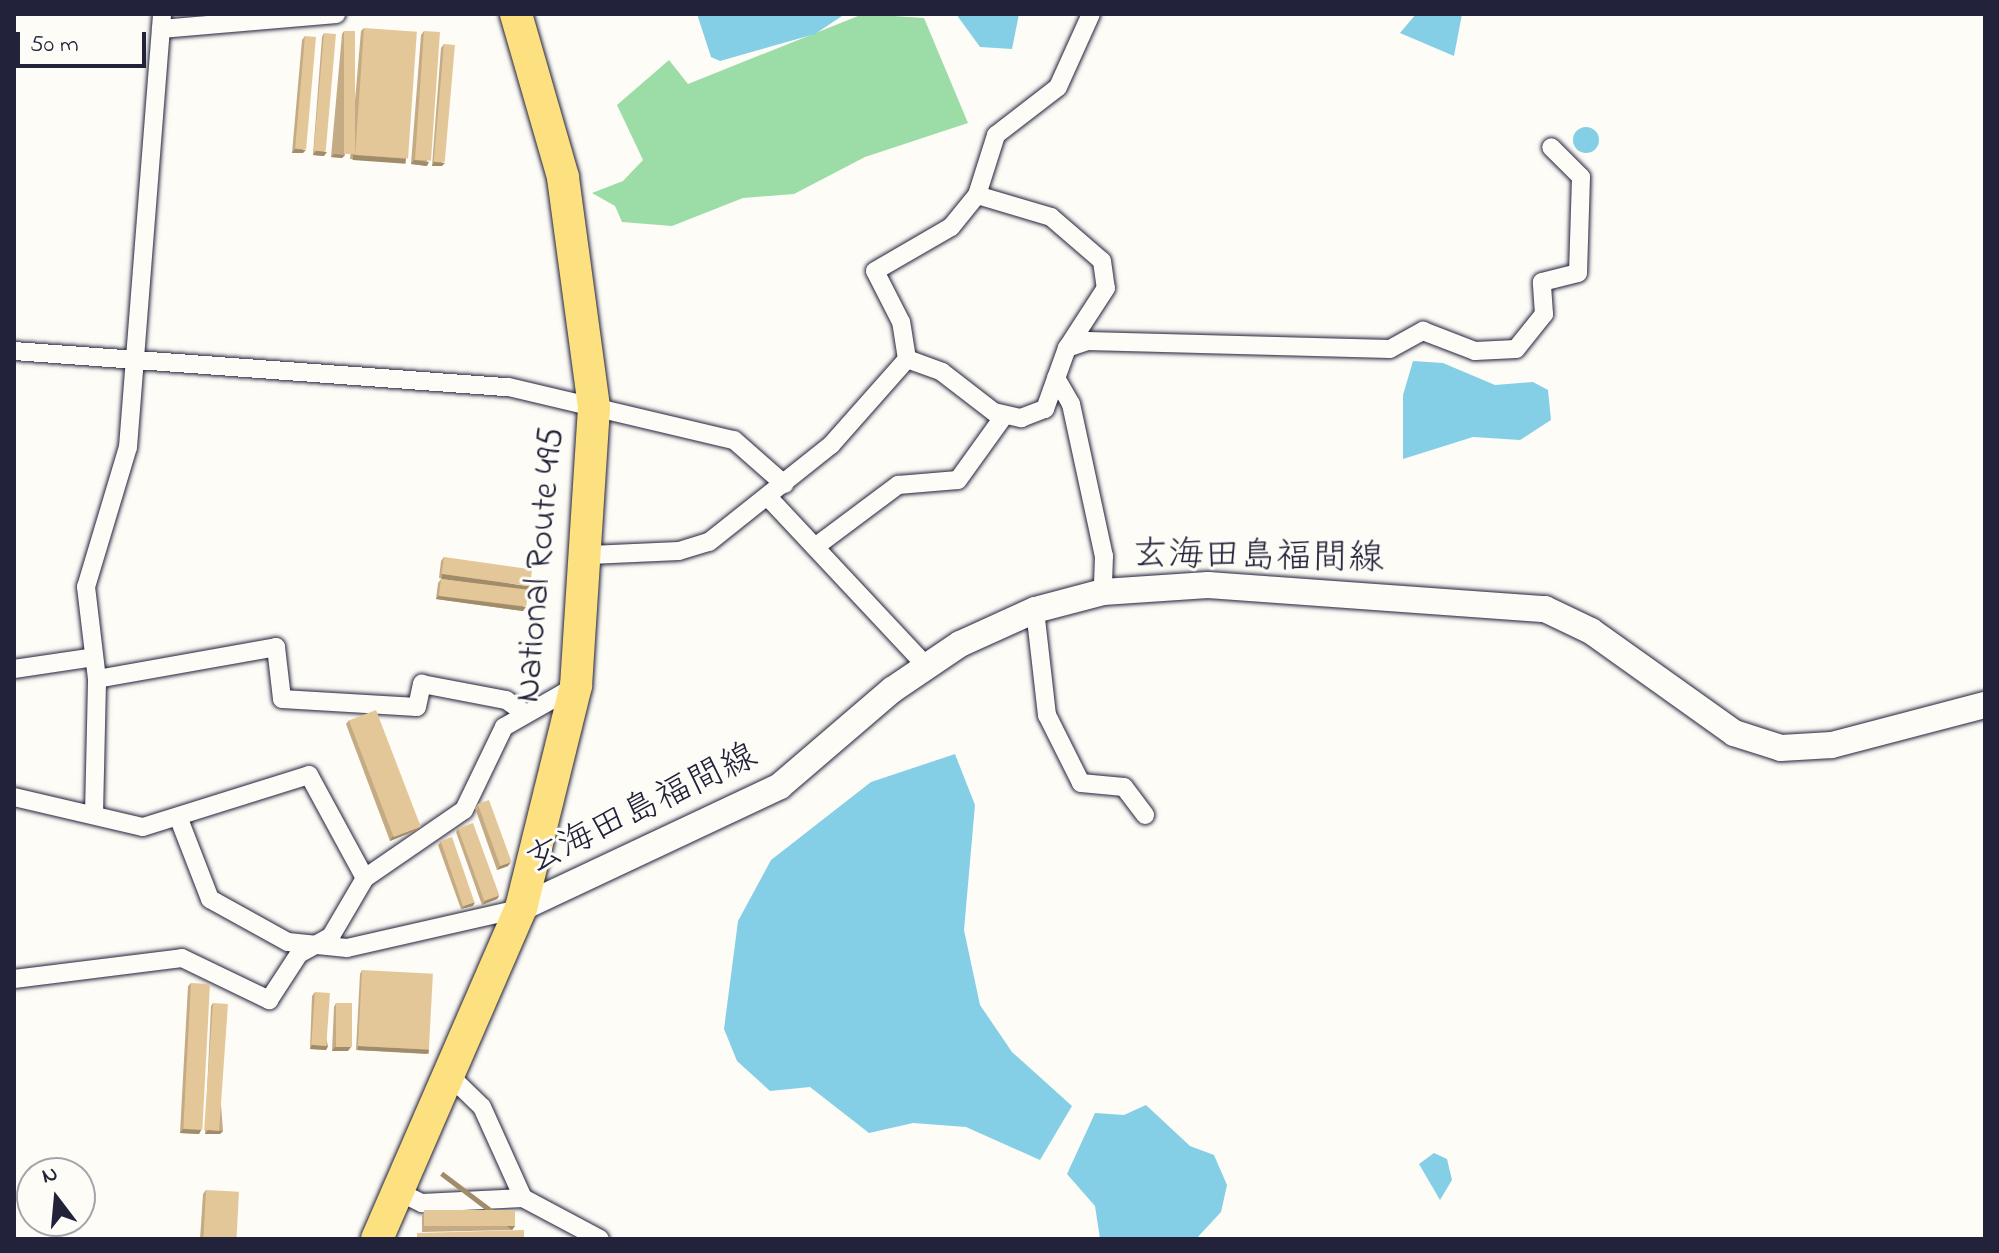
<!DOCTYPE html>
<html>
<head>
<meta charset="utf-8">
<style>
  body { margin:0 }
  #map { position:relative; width:1999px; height:1253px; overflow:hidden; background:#fdfcf7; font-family:"Indie Flower","Klee One",sans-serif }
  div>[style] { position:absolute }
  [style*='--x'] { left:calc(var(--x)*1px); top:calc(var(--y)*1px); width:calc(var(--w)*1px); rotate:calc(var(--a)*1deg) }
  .green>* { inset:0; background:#9cdca6 }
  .water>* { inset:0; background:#85cfe6 }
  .round { border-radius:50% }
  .roads { filter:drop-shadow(0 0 2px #22223b) drop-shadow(0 0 2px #22223b) }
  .street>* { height:18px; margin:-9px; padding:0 9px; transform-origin:9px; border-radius:9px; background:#fdfcf7 }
  .secondary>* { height:26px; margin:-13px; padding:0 13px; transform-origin:13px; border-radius:13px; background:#fdfcf7 }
  .highway>* { height:32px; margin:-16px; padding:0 16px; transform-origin:16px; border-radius:16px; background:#fde080 }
  .wall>* { inset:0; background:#c4ab83 }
  .shaded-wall>* { inset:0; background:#a08b6a; transform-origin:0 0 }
  .building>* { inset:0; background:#e4c798; transform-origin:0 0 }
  span { translate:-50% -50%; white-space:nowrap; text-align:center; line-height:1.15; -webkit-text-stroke:6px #fdfcf7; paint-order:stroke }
  .street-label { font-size:36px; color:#22223b }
  .frame { position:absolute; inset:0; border:16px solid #22223b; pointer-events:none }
  .north { position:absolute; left:16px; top:1157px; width:80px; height:80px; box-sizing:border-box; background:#fdfcf7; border:2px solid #a5a5ac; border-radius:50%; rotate:344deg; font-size:22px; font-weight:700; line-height:32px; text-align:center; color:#22223b }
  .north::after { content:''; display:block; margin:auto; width:28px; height:36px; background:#22223b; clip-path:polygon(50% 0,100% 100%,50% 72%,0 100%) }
  .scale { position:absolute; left:16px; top:32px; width:130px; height:36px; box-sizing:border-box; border:4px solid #22223b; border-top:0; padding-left:10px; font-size:24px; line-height:28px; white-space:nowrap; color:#22223b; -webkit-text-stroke:6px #fdfcf7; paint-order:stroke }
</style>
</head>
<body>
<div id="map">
  <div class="green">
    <div style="clip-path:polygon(863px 14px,924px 18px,968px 123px,865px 157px,794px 194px,743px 198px,672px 226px,622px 222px,615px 206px,592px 193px,623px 181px,643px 160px,617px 105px,669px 60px,688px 84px)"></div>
  </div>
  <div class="water">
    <div style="clip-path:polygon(697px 14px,845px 14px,815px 34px,720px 61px,711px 57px)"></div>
    <div style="clip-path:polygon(956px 14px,1019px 14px,1012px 49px,980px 47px)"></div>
    <div style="clip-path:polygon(1416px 14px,1462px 14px,1454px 56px,1400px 33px)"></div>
    <div class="round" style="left:1573px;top:127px;width:26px;height:26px"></div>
    <div style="clip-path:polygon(1413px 361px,1443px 363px,1495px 385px,1533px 382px,1548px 390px,1551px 420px,1520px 440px,1473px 437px,1403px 459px,1403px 395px)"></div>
    <div style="clip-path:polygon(955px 754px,975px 805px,964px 930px,980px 1005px,1012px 1052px,1072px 1106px,1040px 1160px,966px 1127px,913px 1123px,869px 1133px,810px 1087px,770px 1091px,737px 1061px,724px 1029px,738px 921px,771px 860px,871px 782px)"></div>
    <div style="clip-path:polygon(1146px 1105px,1190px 1146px,1214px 1155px,1227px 1185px,1221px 1212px,1196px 1239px,1100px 1239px,1095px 1206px,1067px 1174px,1095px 1113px,1124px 1115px)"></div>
    <div style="clip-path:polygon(1434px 1153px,1447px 1159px,1452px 1180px,1440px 1200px,1419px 1164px)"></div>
  </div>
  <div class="roads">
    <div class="street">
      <div style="--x:161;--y:29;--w:176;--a:-4.9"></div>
      <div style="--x:977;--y:195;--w:77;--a:16.6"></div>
      <div style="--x:1051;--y:217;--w:67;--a:40.8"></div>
      <div style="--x:1102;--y:261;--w:27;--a:82"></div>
      <div style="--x:1106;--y:288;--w:72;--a:123"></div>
      <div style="--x:14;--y:351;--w:496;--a:4.2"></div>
      <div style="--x:509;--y:387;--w:231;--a:13.3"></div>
      <div style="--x:734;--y:440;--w:67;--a:41.3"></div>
      <div style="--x:907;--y:359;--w:37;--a:20"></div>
      <div style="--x:942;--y:372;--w:66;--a:37.6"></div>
      <div style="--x:994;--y:412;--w:28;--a:13"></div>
      <div style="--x:1021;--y:418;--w:26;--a:-21"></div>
      <div style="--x:1045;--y:409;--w:65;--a:-70.2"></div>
      <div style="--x:1067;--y:348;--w:21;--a:-19"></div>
      <div style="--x:1087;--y:341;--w:303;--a:1.5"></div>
      <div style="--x:1390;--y:349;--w:38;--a:-29"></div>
      <div style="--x:1423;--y:331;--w:56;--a:21"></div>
      <div style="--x:1475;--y:351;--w:41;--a:-2.8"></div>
      <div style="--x:1516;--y:349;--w:45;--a:-51.3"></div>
      <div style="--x:1544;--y:314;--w:32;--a:-94"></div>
      <div style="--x:1542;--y:282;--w:37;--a:-14"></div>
      <div style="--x:1578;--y:273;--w:96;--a:-88.2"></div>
      <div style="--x:1581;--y:177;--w:42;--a:-135"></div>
      <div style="--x:1056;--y:378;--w:30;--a:60"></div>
      <div style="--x:1071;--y:404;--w:156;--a:77.8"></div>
      <div style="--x:1104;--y:556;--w:36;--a:92"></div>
      <div style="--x:768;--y:497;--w:230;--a:46.9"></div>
      <div style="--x:815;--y:547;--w:104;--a:-36.8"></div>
      <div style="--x:898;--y:485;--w:60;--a:-4.8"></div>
      <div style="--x:958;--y:480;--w:79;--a:-54.3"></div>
      <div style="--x:590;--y:555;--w:89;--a:-2.6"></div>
      <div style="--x:679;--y:551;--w:31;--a:-17"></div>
      <div style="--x:709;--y:542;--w:156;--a:-38.5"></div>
      <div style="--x:831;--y:445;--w:115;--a:-48.5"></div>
      <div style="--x:907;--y:359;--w:37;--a:-99"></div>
      <div style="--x:901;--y:322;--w:57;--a:-117"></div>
      <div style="--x:875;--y:271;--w:88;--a:-30.1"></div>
      <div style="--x:951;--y:227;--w:41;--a:-50.9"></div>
      <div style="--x:977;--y:195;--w:63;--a:-72.4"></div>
      <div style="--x:996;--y:135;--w:78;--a:-37.7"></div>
      <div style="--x:1058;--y:87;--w:80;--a:-65.7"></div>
      <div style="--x:1035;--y:610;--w:106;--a:83.5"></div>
      <div style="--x:1047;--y:715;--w:76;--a:63.4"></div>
      <div style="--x:1081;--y:783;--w:43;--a:5.3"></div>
      <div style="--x:1124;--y:787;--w:35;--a:53"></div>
      <div style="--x:14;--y:669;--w:81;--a:-8.5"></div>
      <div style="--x:97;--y:679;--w:182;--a:-10.1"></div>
      <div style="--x:276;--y:647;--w:52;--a:83.4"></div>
      <div style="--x:282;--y:699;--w:135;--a:3.4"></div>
      <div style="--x:417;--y:707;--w:24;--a:-78"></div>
      <div style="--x:422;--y:684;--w:86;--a:10.8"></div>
      <div style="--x:506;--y:700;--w:19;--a:35"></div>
      <div style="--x:14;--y:797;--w:132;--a:13.1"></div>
      <div style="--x:143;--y:827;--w:174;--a:-17.4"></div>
      <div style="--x:309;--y:775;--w:117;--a:61.5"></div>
      <div style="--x:94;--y:814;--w:135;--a:-88.7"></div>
      <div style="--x:97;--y:679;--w:93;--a:-96.8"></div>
      <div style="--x:86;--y:587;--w:146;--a:-73.3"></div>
      <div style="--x:128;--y:447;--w:434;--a:-85.5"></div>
      <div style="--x:179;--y:819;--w:86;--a:68.8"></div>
      <div style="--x:210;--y:899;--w:89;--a:28.9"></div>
      <div style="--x:288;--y:942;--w:59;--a:5.8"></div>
      <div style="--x:347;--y:948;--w:176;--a:-12.8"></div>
      <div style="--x:14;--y:979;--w:169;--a:-7.1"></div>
      <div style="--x:182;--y:958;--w:97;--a:25.8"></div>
      <div style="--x:269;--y:1000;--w:55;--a:-56.9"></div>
      <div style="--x:299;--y:954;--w:37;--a:-29"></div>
      <div style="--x:331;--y:936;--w:67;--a:-59.6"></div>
      <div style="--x:365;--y:878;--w:120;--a:-34.5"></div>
      <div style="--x:464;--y:810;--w:92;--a:-64.3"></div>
      <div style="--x:504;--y:727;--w:83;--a:-29.7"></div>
      <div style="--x:448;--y:1074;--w:47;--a:44.1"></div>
      <div style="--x:482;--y:1107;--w:100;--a:65.7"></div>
      <div style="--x:523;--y:1198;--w:87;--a:28"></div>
      <div style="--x:397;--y:1191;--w:28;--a:26"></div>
      <div style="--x:422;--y:1203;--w:101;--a:-2.8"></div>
    </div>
    <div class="secondary">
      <div style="--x:521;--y:908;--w:286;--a:-25.2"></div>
      <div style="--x:780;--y:786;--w:148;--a:-40.6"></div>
      <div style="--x:892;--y:690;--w:82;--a:-34.1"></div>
      <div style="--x:960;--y:644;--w:82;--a:-24.4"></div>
      <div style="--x:1035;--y:610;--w:70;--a:-14.8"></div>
      <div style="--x:1103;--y:592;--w:105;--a:-3.8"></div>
      <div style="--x:1208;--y:585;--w:338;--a:4.1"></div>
      <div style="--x:1545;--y:609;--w:51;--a:25.6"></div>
      <div style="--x:1591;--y:631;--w:176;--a:35.5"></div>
      <div style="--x:1734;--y:733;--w:49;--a:17.7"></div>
      <div style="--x:1781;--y:748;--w:51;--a:-3.4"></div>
      <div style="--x:1832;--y:745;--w:158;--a:-14.7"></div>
    </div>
    <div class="highway">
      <div style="--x:377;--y:1239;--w:361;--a:-66.5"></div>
      <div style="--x:521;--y:908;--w:229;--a:-76.1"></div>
      <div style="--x:576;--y:686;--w:280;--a:-86.3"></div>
      <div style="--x:594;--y:407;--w:232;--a:-97.7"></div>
      <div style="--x:563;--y:177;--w:170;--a:-106.1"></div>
    </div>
  </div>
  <div class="wall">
    <div style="clip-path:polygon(364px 28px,406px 159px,404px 163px,350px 159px,361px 31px)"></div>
    <div style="clip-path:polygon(344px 31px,345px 155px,342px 158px,331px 157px,342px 34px)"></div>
    <div style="clip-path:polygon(424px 31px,427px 166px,411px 164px,421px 35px)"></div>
    <div style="clip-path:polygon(324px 33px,324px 156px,313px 155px,322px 37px)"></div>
    <div style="clip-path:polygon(305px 36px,303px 153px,292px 153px,302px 40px)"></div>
    <div style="clip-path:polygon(444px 44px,442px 166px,432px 166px,441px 48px)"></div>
    <div style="clip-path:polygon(444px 557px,527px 590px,523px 611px,436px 599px,438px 583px,441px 579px,495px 586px,439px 578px,441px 561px)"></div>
    <div style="clip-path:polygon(349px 720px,417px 830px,390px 841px,346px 724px)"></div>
    <div style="clip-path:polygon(478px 804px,508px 866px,497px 870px,475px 808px)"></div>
    <div style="clip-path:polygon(458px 828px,499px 896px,497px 899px,482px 905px,456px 832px)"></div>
    <div style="clip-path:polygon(441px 841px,473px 906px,461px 909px,438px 845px)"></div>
    <div style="clip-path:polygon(362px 970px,429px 1050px,426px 1054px,356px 1050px,360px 974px)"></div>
    <div style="clip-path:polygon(191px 983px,201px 1130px,199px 1134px,180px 1133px,188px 986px)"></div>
    <div style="clip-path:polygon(315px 992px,328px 1046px,326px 1050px,310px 1049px,312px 996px)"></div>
    <div style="clip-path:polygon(213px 1003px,223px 1131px,220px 1134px,205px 1134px,211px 1006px)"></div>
    <div style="clip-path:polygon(336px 1003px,348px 1051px,332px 1051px,334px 1007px)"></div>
    <div style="clip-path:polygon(206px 1190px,236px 1239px,200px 1239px,203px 1194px)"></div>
    <div style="clip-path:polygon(424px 1212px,515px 1226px,512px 1230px,422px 1232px,422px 1216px)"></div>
  </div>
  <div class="shaded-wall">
    <div style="clip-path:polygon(295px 149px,306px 150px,303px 153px,292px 153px)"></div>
    <div style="clip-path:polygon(316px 151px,327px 152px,324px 156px,313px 155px)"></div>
    <div style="clip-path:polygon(334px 154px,345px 155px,342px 158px,331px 157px)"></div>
    <div style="left:353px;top:155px;width:53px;height:5px;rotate:4deg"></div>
    <div style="clip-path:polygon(414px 160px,429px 162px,427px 166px,411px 164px)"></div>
    <div style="clip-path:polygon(434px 162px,445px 163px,442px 166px,432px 166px)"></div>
    <div style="left:442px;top:574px;width:88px;height:5px;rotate:8deg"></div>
    <div style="clip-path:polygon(438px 596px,526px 607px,523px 611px,436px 599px)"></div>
    <div style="clip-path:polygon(420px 827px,417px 830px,390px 841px,392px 837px)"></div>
    <div style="clip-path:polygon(511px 862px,508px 866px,497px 870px,500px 866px)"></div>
    <div style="clip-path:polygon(499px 896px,497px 899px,482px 905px,485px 901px)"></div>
    <div style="clip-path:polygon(475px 902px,473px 906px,461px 909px,464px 906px)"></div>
    <div style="clip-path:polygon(312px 1045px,328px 1046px,326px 1050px,310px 1049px)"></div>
    <div style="left:358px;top:1046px;width:71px;height:4px;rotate:3deg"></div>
    <div style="clip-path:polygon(335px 1047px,351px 1047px,348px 1051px,332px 1051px)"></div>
    <div style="clip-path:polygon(183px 1129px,201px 1130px,199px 1134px,180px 1133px)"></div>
    <div style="clip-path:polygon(208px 1130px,223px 1131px,220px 1134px,205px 1134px)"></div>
    <div style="left:515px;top:1226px;width:5px;height:90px;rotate:127deg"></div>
  </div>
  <div class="building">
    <div style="left:364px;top:28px;width:53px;height:127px;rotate:4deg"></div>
    <div style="left:344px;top:31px;width:11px;height:123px"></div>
    <div style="left:424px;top:31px;width:16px;height:129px;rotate:4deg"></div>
    <div style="left:324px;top:33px;width:12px;height:118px;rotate:5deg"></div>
    <div style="left:305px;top:36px;width:11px;height:113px;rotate:5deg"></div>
    <div style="left:444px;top:44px;width:11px;height:118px;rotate:5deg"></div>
    <div style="left:444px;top:557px;width:89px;height:17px;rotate:8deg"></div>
    <div style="left:441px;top:579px;width:88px;height:17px;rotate:7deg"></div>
    <div style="left:376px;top:710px;width:125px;height:29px;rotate:69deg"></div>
    <div style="left:489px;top:800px;width:66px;height:12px;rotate:70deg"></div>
    <div style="left:473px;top:823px;width:77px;height:16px;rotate:70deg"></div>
    <div style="left:452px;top:837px;width:69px;height:12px;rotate:71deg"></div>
    <div style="left:362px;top:970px;width:71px;height:76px;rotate:3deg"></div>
    <div style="left:191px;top:983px;width:19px;height:146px;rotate:3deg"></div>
    <div style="left:315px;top:992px;width:15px;height:53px;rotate:4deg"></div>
    <div style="left:213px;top:1003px;width:15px;height:127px;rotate:4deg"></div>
    <div style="left:336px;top:1003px;width:16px;height:44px"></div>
    <div style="left:206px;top:1190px;width:33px;height:49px;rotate:3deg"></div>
    <div style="left:515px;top:1210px;width:16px;height:91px;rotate:90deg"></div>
    <div style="clip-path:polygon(524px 1230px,524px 1239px,417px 1239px,417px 1233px)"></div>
  </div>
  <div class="street-label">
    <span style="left:1258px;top:558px;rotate:1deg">玄海田島福間線</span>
    <span style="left:541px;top:565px;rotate:-85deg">National Route 495</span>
    <span style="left:642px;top:810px;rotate:-26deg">玄海田島福間線</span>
  </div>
  <div class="frame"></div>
  <div class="north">N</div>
  <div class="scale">50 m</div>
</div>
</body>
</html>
